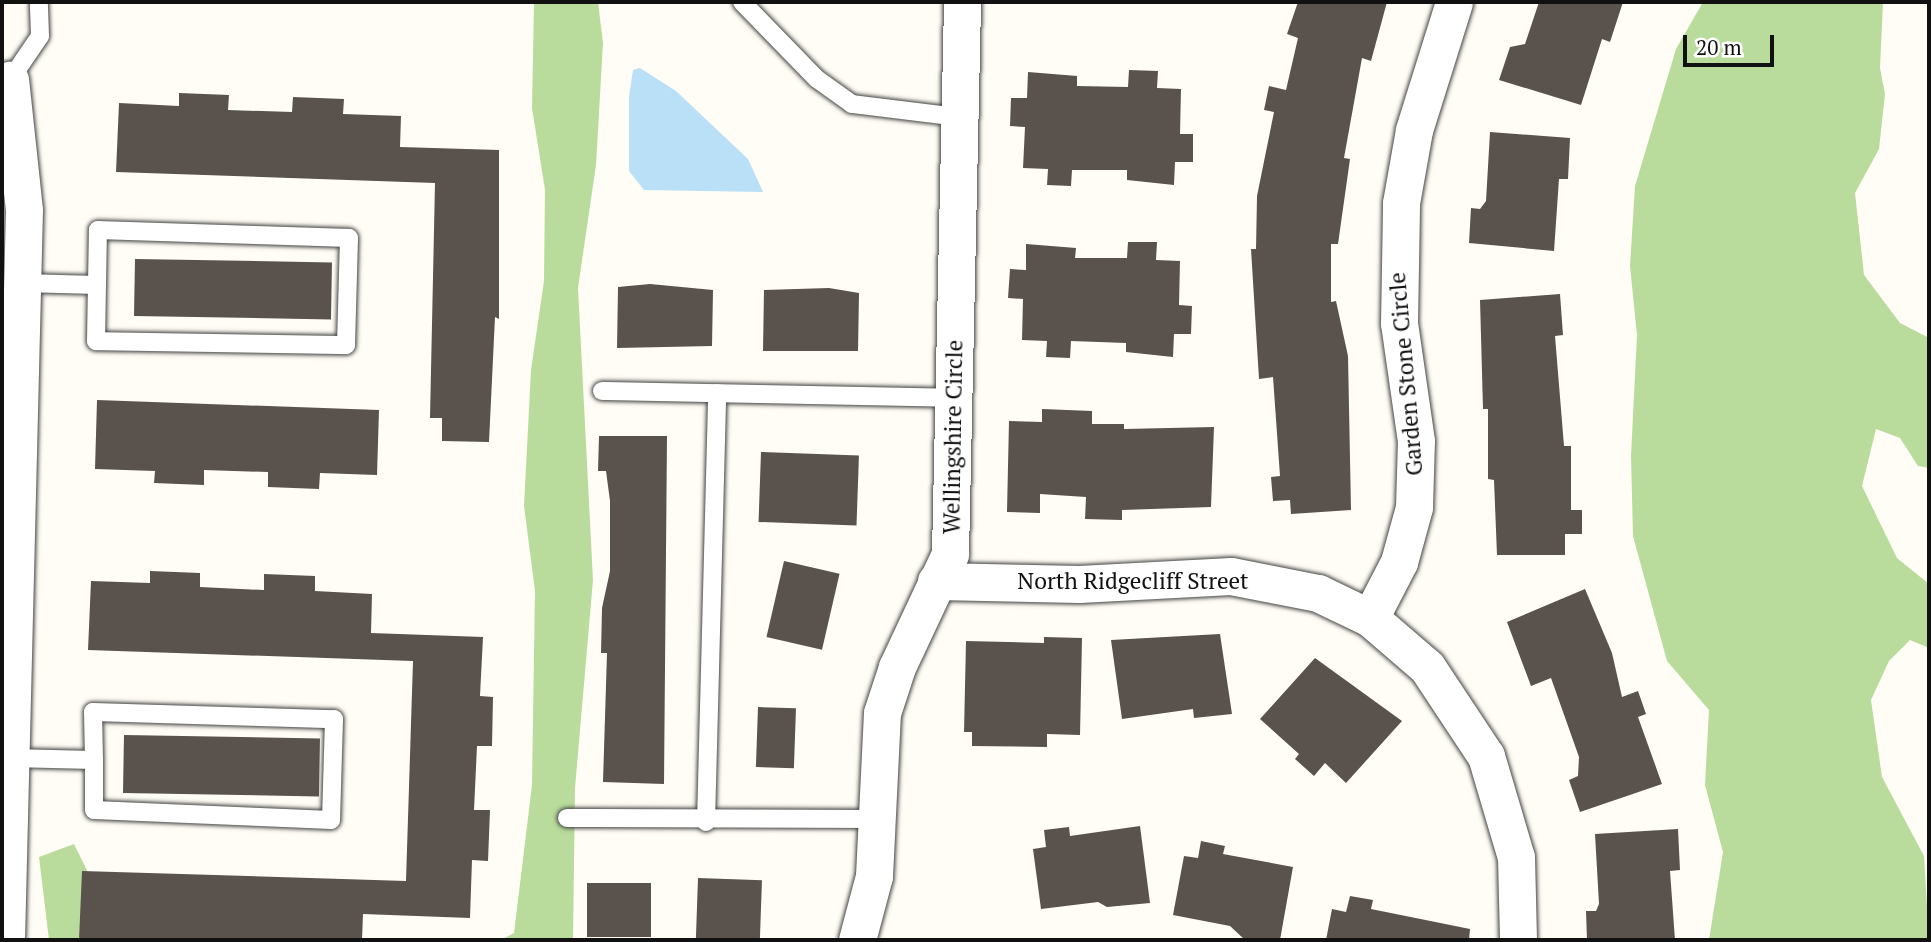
<!DOCTYPE html>
<html>
<head>
<meta charset="utf-8">
<style>
  body { margin:0 }
  #map { position:relative; width:1931px; height:942px; overflow:hidden; background:#fffdf5; font-family:"PT Serif",serif }
  div>[style] { position:absolute }
  [style*='--x'] { left:calc(var(--x)*1px); top:calc(var(--y)*1px); width:calc(var(--w)*1px); rotate:calc(var(--a)*1deg) }
  .forest>* { inset:0; background:#b9dc9c }
  .water>* { inset:0; background:#b9e0f7 }
  .building>* { inset:0; background:#5a524d; transform-origin:0 0 }
  .roads { filter:drop-shadow(0 0 2px #444) drop-shadow(0 0 2px #444) }
  .service>* { height:18px; margin:-9px; padding:0 9px; transform-origin:9px; border-radius:9px; background:#fff }
  .minor>* { height:37px; margin:-18.5px; padding:0 18.5px; transform-origin:18.5px; border-radius:18.5px; background:#fff }
  span { translate:-50% -50%; white-space:nowrap; text-align:center; line-height:1.15; -webkit-text-stroke:7px #fff; paint-order:stroke }
  .street-label { font-size:23px; color:#111 }
  .frame { position:absolute; inset:0; border:4px solid #111; pointer-events:none }
  .scale { position:absolute; left:1683px; top:35px; width:91px; height:32px; box-sizing:border-box; border:4px solid #111; border-top:0; padding-left:9px; font-size:21px; line-height:24px; white-space:nowrap; color:#111; -webkit-text-stroke:5px #fff; paint-order:stroke }
</style>
</head>
<body>
<div id="map">
  <div class="forest">
    <div style="clip-path:polygon(534px 2px,598px 2px,603px 43px,596px 165px,578px 288px,593px 580px,575px 788px,573px 940px,501px 940px,514px 933px,532px 785px,535px 591px,524px 506px,531px 370px,544px 281px,545px 190px,532px 108px)"></div>
    <div style="clip-path:polygon(1703px 2px,1883px 2px,1880px 68px,1885px 94px,1879px 149px,1855px 193px,1864px 275px,1900px 323px,1929px 338px,1929px 468px,1918px 466px,1900px 438px,1876px 429px,1862px 486px,1897px 558px,1929px 584px,1929px 648px,1910px 640px,1889px 661px,1871px 700px,1882px 777px,1924px 856px,1929px 940px,1709px 940px,1723px 852px,1705px 785px,1709px 710px,1667px 661px,1633px 536px,1631px 456px,1637px 335px,1630px 266px,1635px 186px,1676px 49px)"></div>
    <div style="clip-path:polygon(74px 844px,109px 915px,117px 940px,49px 940px,39px 857px)"></div>
  </div>
  <div class="water">
    <div style="clip-path:polygon(640px 68px,676px 91px,748px 159px,763px 192px,644px 190px,629px 171px,629px 97px,633px 70px)"></div>
  </div>
  <div class="building">
    <div style="clip-path:polygon(1298px 2px,1387px 2px,1371px 61px,1362px 58px,1344px 158px,1350px 159px,1338px 244px,1331px 244px,1331px 302px,1336px 301px,1348px 356px,1351px 510px,1291px 514px,1290px 500px,1273px 501px,1271px 477px,1280px 476px,1273px 377px,1259px 379px,1251px 249px,1256px 249px,1257px 196px,1274px 112px,1264px 110px,1269px 86px,1286px 90px,1298px 38px,1287px 34px)"></div>
    <div style="clip-path:polygon(1539px 2px,1623px 2px,1610px 42px,1602px 39px,1581px 105px,1499px 80px,1510px 47px,1525px 44px)"></div>
    <div style="clip-path:polygon(1129px 70px,1158px 71px,1157px 88px,1181px 89px,1180px 134px,1193px 134px,1193px 162px,1175px 162px,1174px 185px,1127px 180px,1127px 170px,1072px 170px,1071px 186px,1047px 185px,1048px 169px,1023px 168px,1025px 127px,1010px 126px,1011px 98px,1027px 98px,1028px 72px,1077px 76px,1077px 86px,1128px 87px)"></div>
    <div style="clip-path:polygon(179px 93px,229px 95px,228px 110px,292px 112px,293px 97px,344px 99px,343px 114px,401px 116px,400px 147px,499px 150px,499px 319px,495px 317px,489px 442px,442px 441px,442px 418px,430px 418px,435px 183px,116px 172px,119px 103px,179px 106px)"></div>
    <div style="clip-path:polygon(1490px 132px,1570px 138px,1568px 179px,1559px 179px,1554px 251px,1469px 243px,1471px 208px,1480px 209px,1486px 201px)"></div>
    <div style="clip-path:polygon(1128px 242px,1157px 242px,1156px 260px,1180px 261px,1179px 305px,1192px 306px,1191px 334px,1174px 334px,1173px 357px,1126px 352px,1126px 343px,1071px 341px,1070px 358px,1046px 357px,1047px 341px,1022px 340px,1023px 299px,1008px 298px,1010px 269px,1026px 270px,1026px 244px,1076px 248px,1075px 258px,1127px 258px)"></div>
    <div style="left:135px;top:259px;width:197px;height:57px;rotate:1deg"></div>
    <div style="clip-path:polygon(650px 284px,713px 290px,712px 346px,617px 348px,618px 287px)"></div>
    <div style="clip-path:polygon(829px 288px,859px 293px,858px 351px,763px 351px,764px 290px)"></div>
    <div style="clip-path:polygon(1560px 294px,1563px 335px,1555px 336px,1564px 446px,1571px 446px,1571px 510px,1582px 510px,1582px 534px,1565px 534px,1565px 555px,1497px 555px,1494px 480px,1488px 479px,1488px 409px,1483px 409px,1480px 300px)"></div>
    <div style="clip-path:polygon(97px 400px,379px 410px,377px 475px,320px 473px,319px 489px,268px 487px,268px 472px,204px 470px,204px 485px,154px 483px,155px 471px,95px 469px)"></div>
    <div style="clip-path:polygon(1042px 409px,1092px 411px,1092px 424px,1124px 424px,1124px 429px,1214px 427px,1211px 507px,1122px 510px,1122px 520px,1085px 519px,1086px 497px,1040px 494px,1040px 513px,1007px 512px,1009px 421px,1042px 422px)"></div>
    <div style="clip-path:polygon(599px 436px,667px 436px,664px 784px,603px 782px,607px 653px,601px 653px,602px 608px,610px 571px,610px 501px,606px 471px,598px 471px)"></div>
    <div style="left:761px;top:452px;width:98px;height:70px;rotate:2deg"></div>
    <div style="left:784px;top:561px;width:57px;height:78px;rotate:13deg"></div>
    <div style="clip-path:polygon(150px 571px,200px 573px,200px 587px,264px 590px,264px 574px,315px 576px,315px 591px,372px 594px,371px 633px,483px 637px,480px 696px,493px 697px,492px 746px,477px 746px,474px 810px,490px 810px,488px 861px,472px 860px,470px 918px,363px 914px,362px 940px,79px 940px,82px 871px,406px 881px,413px 661px,88px 650px,91px 581px,150px 583px)"></div>
    <div style="clip-path:polygon(1585px 589px,1612px 653px,1622px 697px,1638px 691px,1646px 714px,1638px 717px,1662px 784px,1580px 812px,1569px 780px,1578px 776px,1579px 757px,1551px 678px,1531px 686px,1507px 622px)"></div>
    <div style="clip-path:polygon(1220px 634px,1232px 714px,1194px 718px,1193px 709px,1122px 719px,1111px 640px)"></div>
    <div style="clip-path:polygon(1044px 637px,1082px 638px,1080px 735px,1047px 734px,1047px 747px,972px 746px,972px 732px,964px 732px,966px 641px,1044px 643px)"></div>
    <div style="clip-path:polygon(1315px 658px,1402px 721px,1346px 783px,1325px 763px,1314px 776px,1295px 759px,1299px 754px,1260px 719px)"></div>
    <div style="left:758px;top:707px;width:38px;height:60px;rotate:2deg"></div>
    <div style="left:124px;top:735px;width:196px;height:58px;rotate:1deg"></div>
    <div style="clip-path:polygon(1140px 826px,1150px 903px,1107px 907px,1098px 902px,1041px 909px,1033px 849px,1046px 847px,1044px 830px,1069px 827px,1070px 836px)"></div>
    <div style="clip-path:polygon(1678px 829px,1680px 870px,1670px 871px,1675px 940px,1587px 940px,1586px 911px,1596px 911px,1599px 904px,1595px 834px)"></div>
    <div style="clip-path:polygon(1201px 841px,1225px 846px,1223px 854px,1293px 867px,1280px 940px,1245px 940px,1230px 926px,1173px 915px,1184px 856px,1198px 858px)"></div>
    <div style="left:698px;top:878px;width:64px;height:62px;rotate:2deg"></div>
    <div style="left:587px;top:883px;width:64px;height:54px"></div>
    <div style="clip-path:polygon(1350px 896px,1373px 900px,1371px 909px,1470px 929px,1469px 940px,1326px 940px,1332px 909px,1346px 912px)"></div>
  </div>
  <div class="roads">
    <div class="service">
      <div style="--x:742;--y:2;--w:107;--a:45.8"></div>
      <div style="--x:817;--y:79;--w:43;--a:35.5"></div>
      <div style="--x:852;--y:104;--w:107;--a:7"></div>
      <div style="--x:10;--y:80;--w:53;--a:-55.7"></div>
      <div style="--x:40;--y:36;--w:34;--a:-92"></div>
      <div style="--x:22;--y:283;--w:75;--a:1.5"></div>
      <div style="--x:97;--y:285;--w:55;--a:-89"></div>
      <div style="--x:98;--y:230;--w:251;--a:1.8"></div>
      <div style="--x:349;--y:238;--w:107;--a:91.6"></div>
      <div style="--x:346;--y:345;--w:250;--a:-179.1"></div>
      <div style="--x:96;--y:341;--w:56;--a:-89"></div>
      <div style="--x:602;--y:391;--w:352;--a:1.1"></div>
      <div style="--x:10;--y:758;--w:84;--a:1.4"></div>
      <div style="--x:94;--y:760;--w:48;--a:-91.2"></div>
      <div style="--x:93;--y:712;--w:241;--a:1.7"></div>
      <div style="--x:334;--y:719;--w:101;--a:91.7"></div>
      <div style="--x:331;--y:820;--w:237;--a:-177.6"></div>
      <div style="--x:94;--y:810;--w:50;--a:-90"></div>
      <div style="--x:567;--y:818;--w:310;--a:0.2"></div>
      <div style="--x:706;--y:822;--w:429;--a:-88.5"></div>
    </div>
    <div class="minor">
      <div style="--x:936;--y:581;--w:143;--a:1.2"></div>
      <div style="--x:1079;--y:584;--w:152;--a:-3"></div>
      <div style="--x:1231;--y:576;--w:89;--a:11.1"></div>
      <div style="--x:1318;--y:593;--w:58;--a:25.7"></div>
      <div style="--x:1370;--y:618;--w:75;--a:40.7"></div>
      <div style="--x:1427;--y:667;--w:107;--a:56.5"></div>
      <div style="--x:1486;--y:756;--w:105;--a:73.5"></div>
      <div style="--x:1516;--y:857;--w:83;--a:88.6"></div>
      <div style="--x:1370;--y:618;--w:63;--a:-62.6"></div>
      <div style="--x:1399;--y:562;--w:57;--a:-74.7"></div>
      <div style="--x:1414;--y:507;--w:66;--a:-88.3"></div>
      <div style="--x:1416;--y:441;--w:119;--a:-98.2"></div>
      <div style="--x:1399;--y:323;--w:120;--a:-89"></div>
      <div style="--x:1401;--y:203;--w:74;--a:-79.9"></div>
      <div style="--x:1414;--y:130;--w:134;--a:-72.6"></div>
      <div style="--x:6;--y:940;--w:730;--a:-88.59"></div>
      <div style="--x:24;--y:210;--w:131;--a:-96.1"></div>
      <div style="--x:857;--y:940;--w:66;--a:-75.1"></div>
      <div style="--x:874;--y:876;--w:163;--a:-87.2"></div>
      <div style="--x:882;--y:713;--w:48;--a:-71.9"></div>
      <div style="--x:897;--y:667;--w:125;--a:-64.9"></div>
      <div style="--x:950;--y:554;--w:552;--a:-88.75"></div>
    </div>
  </div>
  <div class="street-label">
    <span style="left:1406px;top:374px;rotate:-95deg">Garden Stone Circle</span>
    <span style="left:953px;top:437px;rotate:-89deg">Wellingshire Circle</span>
    <span style="left:1133px;top:581px">North Ridgecliff Street</span>
  </div>
  <div class="frame"></div>
  <div class="scale">20 m</div>
</div>
</body>
</html>
